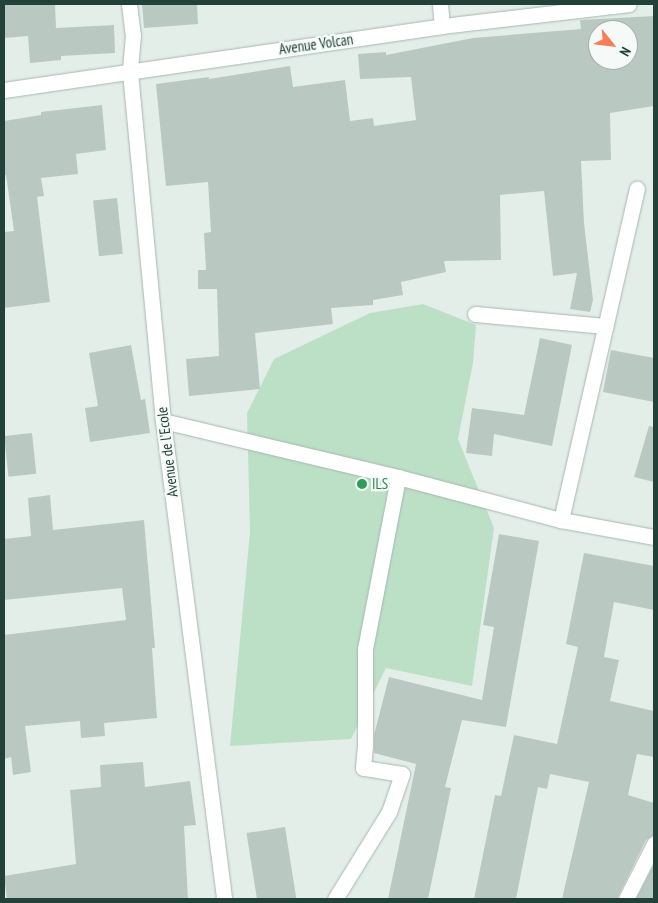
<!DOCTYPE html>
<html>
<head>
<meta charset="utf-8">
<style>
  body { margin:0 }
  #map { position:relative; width:658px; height:903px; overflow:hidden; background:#e4eee9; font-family:"PT Sans Narrow",sans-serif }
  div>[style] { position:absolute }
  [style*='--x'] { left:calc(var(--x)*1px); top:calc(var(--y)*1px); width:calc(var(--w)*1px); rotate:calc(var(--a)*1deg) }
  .green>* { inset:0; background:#bce0c5 }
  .building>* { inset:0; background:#b9c9c2; transform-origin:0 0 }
  .roads { filter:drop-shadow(0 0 1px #a6b7b0) drop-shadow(0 0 1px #a6b7b0) }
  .minor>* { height:15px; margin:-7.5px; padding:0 7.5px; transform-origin:7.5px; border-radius:7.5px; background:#fff }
  .dots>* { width:14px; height:14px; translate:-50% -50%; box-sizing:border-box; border:2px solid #f5faf8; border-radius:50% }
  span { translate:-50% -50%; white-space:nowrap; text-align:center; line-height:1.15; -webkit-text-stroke:4.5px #f5faf8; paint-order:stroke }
  .street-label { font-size:15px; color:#224138 }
  .leisure-label { font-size:15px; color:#27864d }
  .left { translate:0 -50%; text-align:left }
  .frame { position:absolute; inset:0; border:5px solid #224138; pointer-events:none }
  .north { position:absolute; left:588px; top:20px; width:50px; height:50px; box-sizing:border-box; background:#f5faf8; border:1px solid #a1b0ab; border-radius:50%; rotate:119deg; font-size:14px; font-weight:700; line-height:20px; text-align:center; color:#224138 }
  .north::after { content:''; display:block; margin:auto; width:18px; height:22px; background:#f87d58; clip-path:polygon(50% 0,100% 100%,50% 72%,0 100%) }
</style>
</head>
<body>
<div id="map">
  <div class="green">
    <div style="clip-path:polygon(423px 304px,476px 325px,473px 363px,458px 439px,494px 528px,472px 686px,386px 668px,351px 739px,230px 746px,250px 532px,247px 413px,274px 359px,370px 313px)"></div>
  </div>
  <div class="building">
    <div style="clip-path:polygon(4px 4px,55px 4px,56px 28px,114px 25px,115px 53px,61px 56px,61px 60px,30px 63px,28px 36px,4px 38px)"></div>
    <div style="clip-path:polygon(142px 4px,197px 4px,198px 24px,144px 28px)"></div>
    <div style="clip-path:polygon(evenodd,654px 16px,654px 106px,610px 113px,611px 160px,581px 161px,584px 223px,593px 300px,590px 312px,570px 309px,577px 273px,553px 276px,544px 191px,500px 195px,501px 260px,444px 261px,446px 272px,401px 282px,403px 295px,373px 300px,373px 305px,331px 308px,333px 324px,255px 333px,260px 389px,189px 396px,186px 359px,219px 356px,217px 289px,198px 289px,198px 270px,206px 270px,204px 233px,211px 232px,208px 182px,166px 186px,156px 84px,209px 77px,209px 79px,290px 66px,293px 87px,345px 80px,350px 121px,373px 118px,374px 126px,416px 120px,411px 77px,360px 79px,358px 54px,386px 52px,386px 55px,473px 38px,581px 29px,580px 20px,654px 16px,598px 30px,628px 30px,628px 60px,598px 60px,598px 30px)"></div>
    <div style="clip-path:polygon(102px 105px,106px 150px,76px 154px,78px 174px,41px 178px,44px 196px,37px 197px,50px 302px,4px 308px,4px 232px,14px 231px,6px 175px,4px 176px,4px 121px,41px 115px,41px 112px)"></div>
    <div style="left:117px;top:198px;width:56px;height:24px;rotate:84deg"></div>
    <div style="clip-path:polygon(540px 338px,572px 345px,552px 446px,494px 434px,492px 456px,466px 453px,472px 408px,524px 415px)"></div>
    <div style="clip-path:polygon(131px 345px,141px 400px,145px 399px,150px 433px,90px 442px,85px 408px,98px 406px,89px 353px)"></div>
    <div style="clip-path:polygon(611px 350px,654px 358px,654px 402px,603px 392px)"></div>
    <div style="clip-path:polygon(649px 426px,654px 427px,654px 482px,634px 477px)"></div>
    <div style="left:32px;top:433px;width:41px;height:28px;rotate:84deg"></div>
    <div style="clip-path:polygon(50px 495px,53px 530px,144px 520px,155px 648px,152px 648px,157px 718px,104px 723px,105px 736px,81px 738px,80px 721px,25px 726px,31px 772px,13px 775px,11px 757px,4px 759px,4px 635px,126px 620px,122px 588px,4px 600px,4px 539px,31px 536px,28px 498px)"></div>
    <div style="clip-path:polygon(499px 534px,539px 541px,506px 727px,462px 720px,445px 787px,451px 788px,428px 899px,388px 899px,416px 764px,374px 753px,374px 735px,389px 677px,482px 700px,494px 627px,483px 625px)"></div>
    <div style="clip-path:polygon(584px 553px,654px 566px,654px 610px,614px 602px,604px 657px,619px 660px,610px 701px,654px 711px,654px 757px,637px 754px,628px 795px,654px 803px,654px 835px,646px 840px,617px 899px,562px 899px,589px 782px,550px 774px,547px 789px,538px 787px,516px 899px,474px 899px,495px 795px,501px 796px,514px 735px,557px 744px,578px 647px,566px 644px)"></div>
    <div style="clip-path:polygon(143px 762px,145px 787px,190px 781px,196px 825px,184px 826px,188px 899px,7px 899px,4px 876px,76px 864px,70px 790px,101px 787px,100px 765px)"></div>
    <div style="left:285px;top:827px;width:73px;height:39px;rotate:81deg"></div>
    <div style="clip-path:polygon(654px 864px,654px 899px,636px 899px)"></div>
  </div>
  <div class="roads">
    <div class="minor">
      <div style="--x:129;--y:4;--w:31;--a:83"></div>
      <div style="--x:133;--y:35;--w:37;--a:95"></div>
      <div style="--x:130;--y:72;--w:351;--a:84.6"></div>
      <div style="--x:163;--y:421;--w:482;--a:82.7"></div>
      <div style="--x:440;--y:4;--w:22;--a:85"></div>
      <div style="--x:4;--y:90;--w:443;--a:-8.3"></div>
      <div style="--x:442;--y:26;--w:188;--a:-6.7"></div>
      <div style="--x:475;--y:314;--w:131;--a:5.3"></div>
      <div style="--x:163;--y:421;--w:242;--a:13.4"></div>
      <div style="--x:398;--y:477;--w:169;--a:14.8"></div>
      <div style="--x:561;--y:520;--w:95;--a:10.4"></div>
      <div style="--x:561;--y:520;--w:340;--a:-77.1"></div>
      <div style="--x:335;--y:899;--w:102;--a:-58.2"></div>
      <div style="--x:389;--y:812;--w:40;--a:-71.1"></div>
      <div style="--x:402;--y:774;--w:39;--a:-171"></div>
      <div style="--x:363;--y:768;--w:23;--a:-85"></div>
      <div style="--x:365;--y:745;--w:96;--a:-90"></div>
      <div style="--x:365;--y:649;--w:175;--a:-79.1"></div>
      <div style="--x:626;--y:899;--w:62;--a:-63"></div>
    </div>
  </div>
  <div class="dots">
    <div style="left:362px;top:484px;background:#2e9e5b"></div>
  </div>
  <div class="street-label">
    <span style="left:316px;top:44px;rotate:-8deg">Avenue Volcan</span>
    <span style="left:167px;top:452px;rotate:-97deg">Avenue de l'Ecole</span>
  </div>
  <div class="leisure-label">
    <span class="left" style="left:372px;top:484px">ILS</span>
  </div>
  <div class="frame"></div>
  <div class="north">N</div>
</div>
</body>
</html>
